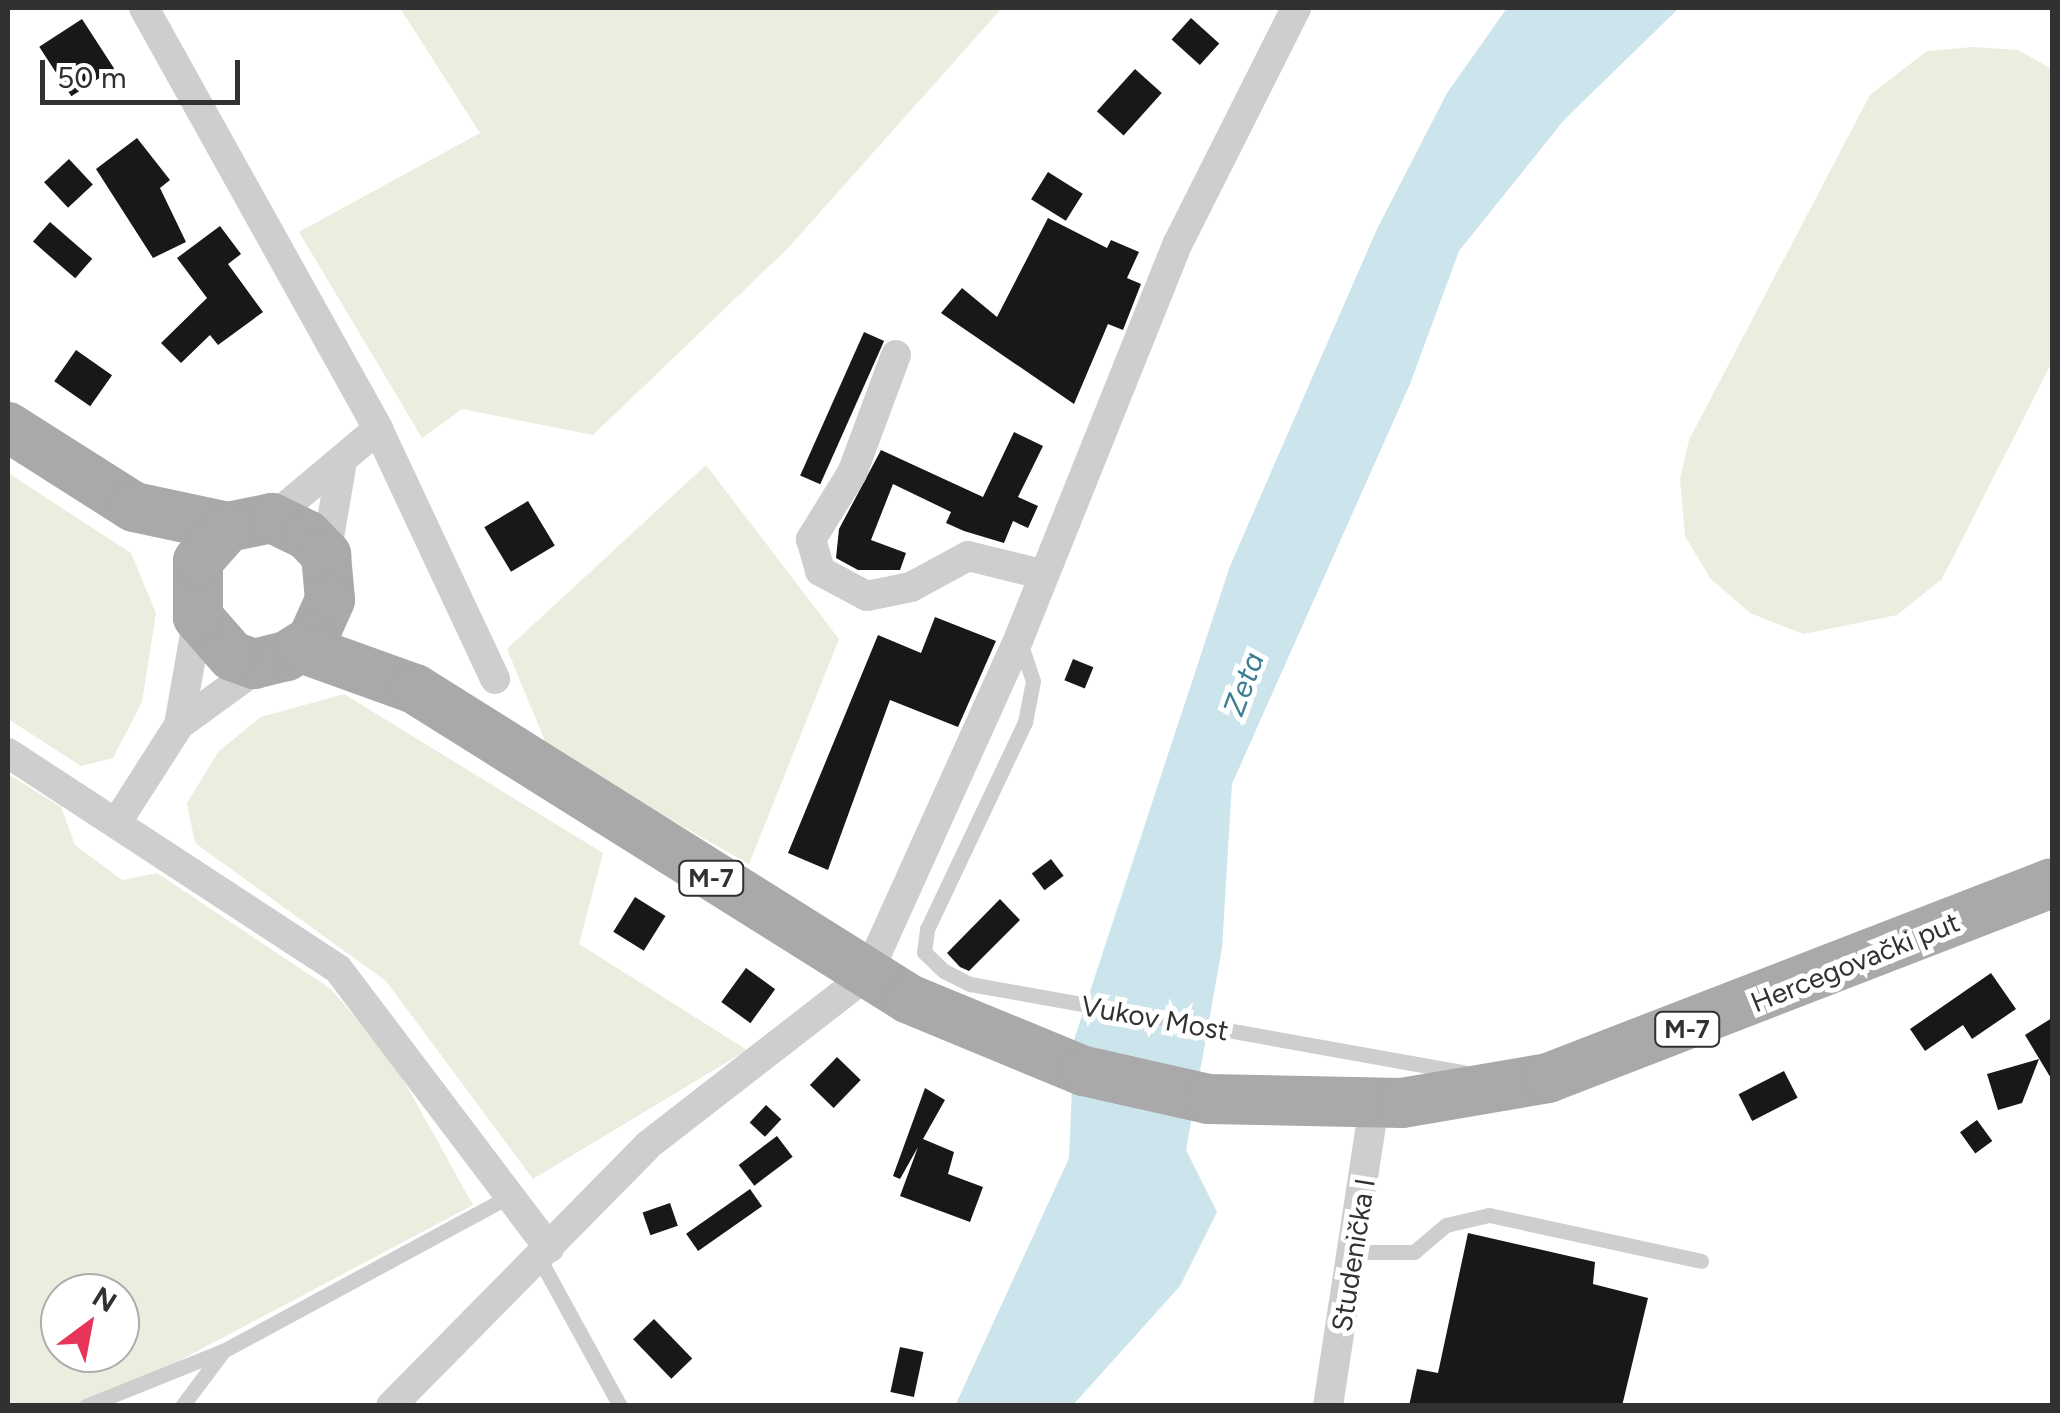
<!DOCTYPE html>
<html>
<head>
<meta charset="utf-8">
<style>
  body { margin:0 }
  #map { position:relative; width:2060px; height:1413px; overflow:hidden; background:#fff; font-family:Figtree,sans-serif }
  div>[style] { position:absolute }
  [style*='--x'] { left:calc(var(--x)*1px); top:calc(var(--y)*1px); width:calc(var(--w)*1px); rotate:calc(var(--a)*1deg) }
  .green>* { inset:0; background:#e9eedf }
  .water>* { inset:0; background:#cce5ed }
  .building>* { inset:0; background:#181818; transform-origin:0 0 }
  .service>* { height:15px; margin:-7.5px; padding:0 7.5px; transform-origin:7.5px; border-radius:7.5px; background:#cecece }
  .minor>* { height:30px; margin:-15px; padding:0 15px; transform-origin:15px; border-radius:15px; background:#cecece }
  .primary>* { height:50px; margin:-25px; padding:0 25px; transform-origin:25px; border-radius:25px; background:#a9a9a9 }
  span { translate:-50% -50%; white-space:nowrap; text-align:center; line-height:1.15; -webkit-text-stroke:10px #fff; paint-order:stroke }
  .shield-label span { padding:2px 8px; background:#fff; border:2px solid; border-radius:8px; -webkit-text-stroke-width:0 }
  .shield-label { font-size:25px; color:#313131; font-weight:700 }
  .street-label { font-size:28px; color:#313131 }
  .water-label { font-size:30px; color:#3d7e95; font-style:italic }
  .frame { position:absolute; inset:0; border:10px solid #313131; pointer-events:none }
  .north { position:absolute; left:40px; top:1273px; width:100px; height:100px; box-sizing:border-box; background:#fff; border:2px solid #adadad; border-radius:50%; rotate:32deg; font-size:28px; font-weight:700; line-height:40px; text-align:center; color:#313131 }
  .north::after { content:''; display:block; margin:auto; width:35px; height:45px; background:#e73459; clip-path:polygon(50% 0,100% 100%,50% 72%,0 100%) }
  .scale { position:absolute; left:40px; top:60px; width:200px; height:45px; box-sizing:border-box; border:5px solid #313131; border-top:0; padding-left:12px; font-size:30px; line-height:35px; white-space:nowrap; color:#313131; -webkit-text-stroke:8px #fff; paint-order:stroke }
</style>
</head>
<body>
<div id="map">
  <div class="green">
    <div style="clip-path:polygon(400px 8px,1002px 8px,789px 247px,593px 435px,462px 409px,422px 438px,299px 232px,480px 133px)"></div>
    <div style="clip-path:polygon(1973px 47px,2018px 50px,2052px 69px,2052px 362px,1942px 579px,1897px 615px,1803px 634px,1750px 613px,1710px 578px,1685px 536px,1680px 479px,1689px 440px,1870px 95px,1927px 51px)"></div>
    <div style="clip-path:polygon(706px 465px,839px 639px,749px 864px,549px 751px,507px 649px)"></div>
    <div style="clip-path:polygon(8px 473px,131px 553px,156px 613px,142px 702px,113px 758px,81px 766px,8px 719px)"></div>
    <div style="clip-path:polygon(344px 694px,603px 853px,579px 944px,747px 1050px,533px 1179px,386px 981px,195px 843px,187px 803px,219px 751px,261px 717px)"></div>
    <div style="clip-path:polygon(evenodd,8px 774px,61px 807px,75px 845px,122px 880px,157px 873px,331px 989px,394px 1063px,473px 1205px,96px 1405px,8px 1405px,8px 774px,60px 1293px,120px 1293px,120px 1353px,60px 1353px,60px 1293px)"></div>
  </div>
  <div class="water">
    <div style="clip-path:polygon(1507px 8px,1679px 8px,1564px 120px,1459px 251px,1410px 384px,1232px 784px,1222px 948px,1186px 1150px,1217px 1212px,1180px 1286px,1073px 1405px,955px 1406px,1069px 1158px,1074px 1040px,1230px 566px,1377px 229px,1447px 93px)"></div>
  </div>
  <div class="building">
    <div style="left:1191px;top:18px;width:38px;height:29px;rotate:42deg"></div>
    <div style="left:82px;top:19px;width:59px;height:51px;rotate:57deg"></div>
    <div style="left:1135px;top:69px;width:36px;height:57px;rotate:42deg"></div>
    <div style="clip-path:polygon(137px 138px,170px 180px,160px 188px,186px 242px,153px 258px,96px 169px)"></div>
    <div style="left:69px;top:159px;width:35px;height:34px;rotate:47deg"></div>
    <div style="left:1048px;top:172px;width:41px;height:32px;rotate:32deg"></div>
    <div style="clip-path:polygon(1048px 218px,1107px 248px,1111px 240px,1139px 252px,1127px 278px,1141px 284px,1123px 330px,1108px 324px,1074px 404px,941px 313px,962px 288px,997px 317px)"></div>
    <div style="left:50px;top:222px;width:56px;height:26px;rotate:41deg"></div>
    <div style="clip-path:polygon(220px 226px,241px 254px,228px 264px,263px 312px,218px 345px,210px 335px,181px 363px,161px 343px,207px 298px,177px 258px)"></div>
    <div style="left:864px;top:332px;width:22px;height:157px;rotate:24deg"></div>
    <div style="left:76px;top:350px;width:44px;height:38px;rotate:35deg"></div>
    <div style="clip-path:polygon(1014px 432px,1043px 446px,1018px 497px,1038px 506px,1028px 528px,1013px 521px,1004px 543px,964px 531px,946px 523px,951px 512px,893px 484px,871px 540px,906px 553px,900px 570px,858px 570px,836px 558px,839px 529px,881px 450px,983px 497px)"></div>
    <div style="left:528px;top:501px;width:52px;height:51px;rotate:59deg"></div>
    <div style="clip-path:polygon(935px 617px,996px 641px,958px 727px,890px 700px,828px 870px,788px 853px,878px 635px,921px 653px)"></div>
    <div style="left:1073px;top:659px;width:22px;height:23px;rotate:22deg"></div>
    <div style="left:1051px;top:859px;width:21px;height:24px;rotate:53deg"></div>
    <div style="left:635px;top:897px;width:36px;height:41px;rotate:32deg"></div>
    <div style="clip-path:polygon(1000px 899px,1020px 920px,969px 971px,960px 967px,947px 953px)"></div>
    <div style="left:746px;top:968px;width:36px;height:42px;rotate:36deg"></div>
    <div style="clip-path:polygon(1991px 973px,2016px 1009px,1972px 1039px,1963px 1025px,1925px 1051px,1910px 1029px)"></div>
    <div style="clip-path:polygon(2052px 1018px,2052px 1080px,2025px 1035px)"></div>
    <div style="left:837px;top:1057px;width:33px;height:39px;rotate:44deg"></div>
    <div style="clip-path:polygon(2039px 1059px,2022px 1103px,1998px 1110px,1987px 1074px)"></div>
    <div style="left:1784px;top:1071px;width:30px;height:51px;rotate:63deg"></div>
    <div style="clip-path:polygon(925px 1088px,945px 1100px,923px 1139px,954px 1152px,948px 1174px,983px 1187px,970px 1222px,900px 1196px,918px 1147px,900px 1179px,893px 1176px)"></div>
    <div style="left:766px;top:1105px;width:21px;height:24px;rotate:43deg"></div>
    <div style="left:1977px;top:1120px;width:26px;height:21px;rotate:54deg"></div>
    <div style="left:777px;top:1136px;width:26px;height:48px;rotate:53deg"></div>
    <div style="left:750px;top:1189px;width:21px;height:78px;rotate:55deg"></div>
    <div style="left:670px;top:1203px;width:24px;height:29px;rotate:71deg"></div>
    <div style="clip-path:polygon(1468px 1233px,1595px 1262px,1593px 1284px,1648px 1298px,1622px 1406px,1409px 1406px,1417px 1369px,1438px 1373px)"></div>
    <div style="left:654px;top:1319px;width:55px;height:29px;rotate:46deg"></div>
    <div style="left:900px;top:1347px;width:24px;height:46px;rotate:12deg"></div>
  </div>
  <div class="service">
    <div style="--x:1020;--y:642;--w:41;--a:71.6"></div>
    <div style="--x:1033;--y:681;--w:42;--a:101"></div>
    <div style="--x:1025;--y:722;--w:229;--a:115.3"></div>
    <div style="--x:927;--y:929;--w:23;--a:97"></div>
    <div style="--x:924;--y:952;--w:28;--a:44"></div>
    <div style="--x:944;--y:971;--w:29;--a:27"></div>
    <div style="--x:970;--y:984;--w:505;--a:10.15"></div>
    <div style="--x:1354;--y:1252;--w:60;--a:0"></div>
    <div style="--x:1414;--y:1252;--w:42;--a:-40.2"></div>
    <div style="--x:1446;--y:1225;--w:44;--a:-13.1"></div>
    <div style="--x:1489;--y:1215;--w:217;--a:12.2"></div>
    <div style="--x:539;--y:1258;--w:169;--a:61.3"></div>
    <div style="--x:86;--y:1406;--w:148;--a:-21.9"></div>
    <div style="--x:223;--y:1351;--w:328;--a:-28.4"></div>
    <div style="--x:182;--y:1406;--w:65;--a:-53.1"></div>
  </div>
  <div class="minor">
    <div style="--x:144;--y:8;--w:482;--a:60.9"></div>
    <div style="--x:378;--y:429;--w:138;--a:140"></div>
    <div style="--x:896;--y:355;--w:126;--a:110.4"></div>
    <div style="--x:852;--y:473;--w:78;--a:121.8"></div>
    <div style="--x:811;--y:539;--w:33;--a:74"></div>
    <div style="--x:820;--y:571;--w:53;--a:28"></div>
    <div style="--x:867;--y:596;--w:45;--a:-11.6"></div>
    <div style="--x:911;--y:587;--w:65;--a:-28.5"></div>
    <div style="--x:968;--y:556;--w:76;--a:13.7"></div>
    <div style="--x:378;--y:429;--w:276;--a:64.9"></div>
    <div style="--x:326;--y:555;--w:89;--a:-80.3"></div>
    <div style="--x:179;--y:725;--w:110;--a:-80"></div>
    <div style="--x:8;--y:753;--w:394;--a:33.2"></div>
    <div style="--x:338;--y:969;--w:350;--a:52.9"></div>
    <div style="--x:117;--y:822;--w:115;--a:-57.4"></div>
    <div style="--x:179;--y:725;--w:105;--a:-36.1"></div>
    <div style="--x:391;--y:1406;--w:366;--a:-45.4"></div>
    <div style="--x:648;--y:1145;--w:277;--a:-37.8"></div>
    <div style="--x:867;--y:975;--w:370;--a:-65.7"></div>
    <div style="--x:1019;--y:638;--w:426;--a:-68.1"></div>
    <div style="--x:1178;--y:243;--w:263;--a:-63.3"></div>
    <div style="--x:1328;--y:1406;--w:305;--a:-81.3"></div>
  </div>
  <div class="primary">
    <div style="--x:8;--y:427;--w:149;--a:32.4"></div>
    <div style="--x:134;--y:507;--w:96;--a:12"></div>
    <div style="--x:228;--y:527;--w:45;--a:-11.6"></div>
    <div style="--x:272;--y:518;--w:39;--a:26"></div>
    <div style="--x:307;--y:535;--w:28;--a:46"></div>
    <div style="--x:326;--y:555;--w:45;--a:84.9"></div>
    <div style="--x:330;--y:600;--w:44;--a:114.2"></div>
    <div style="--x:312;--y:640;--w:31;--a:148"></div>
    <div style="--x:286;--y:656;--w:33;--a:166"></div>
    <div style="--x:254;--y:664;--w:23;--a:-160"></div>
    <div style="--x:232;--y:656;--w:52;--a:-131.1"></div>
    <div style="--x:198;--y:617;--w:56;--a:-90"></div>
    <div style="--x:198;--y:561;--w:45;--a:-48.6"></div>
    <div style="--x:301;--y:648;--w:121;--a:19.8"></div>
    <div style="--x:415;--y:689;--w:583;--a:32.11"></div>
    <div style="--x:909;--y:999;--w:189;--a:22.4"></div>
    <div style="--x:1084;--y:1071;--w:127;--a:12.7"></div>
    <div style="--x:1208;--y:1099;--w:194;--a:1.2"></div>
    <div style="--x:1402;--y:1103;--w:148;--a:-9.7"></div>
    <div style="--x:1548;--y:1078;--w:540;--a:-21.15"></div>
  </div>
  <div class="shield-label">
    <span style="left:711px;top:878px">M-7</span>
    <span style="left:1687px;top:1029px">M-7</span>
  </div>
  <div class="street-label">
    <span style="left:1855px;top:962px;rotate:-22deg">Hercegovački put</span>
    <span style="left:1155px;top:1018px;rotate:10deg">Vukov Most</span>
    <span style="left:1353px;top:1255px;rotate:-81deg">Studenička I</span>
  </div>
  <div class="water-label">
    <span style="left:1244px;top:684px;rotate:-70deg">Zeta</span>
  </div>
  <div class="frame"></div>
  <div class="north">N</div>
  <div class="scale">50 m</div>
</div>
</body>
</html>
